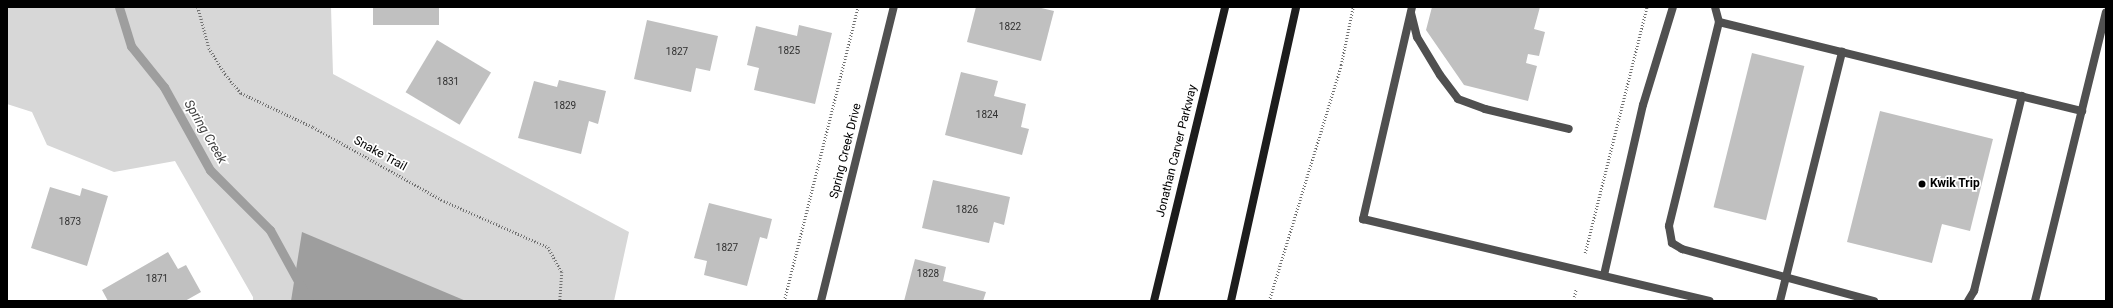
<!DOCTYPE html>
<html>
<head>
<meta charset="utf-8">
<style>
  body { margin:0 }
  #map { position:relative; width:2113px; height:308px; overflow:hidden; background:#fff; font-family:Roboto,sans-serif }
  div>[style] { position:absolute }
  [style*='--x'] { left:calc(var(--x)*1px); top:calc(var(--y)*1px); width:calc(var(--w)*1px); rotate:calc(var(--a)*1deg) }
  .green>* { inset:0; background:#d7d7d7 }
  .water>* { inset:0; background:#9e9e9e }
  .stream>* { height:9px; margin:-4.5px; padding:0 4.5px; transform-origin:4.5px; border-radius:4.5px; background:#9e9e9e }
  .building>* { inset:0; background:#c0c0c0; transform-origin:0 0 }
  .path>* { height:2.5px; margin-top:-1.25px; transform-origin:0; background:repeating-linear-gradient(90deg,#727272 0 1px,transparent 0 3px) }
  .service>* { height:8px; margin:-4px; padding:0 4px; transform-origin:4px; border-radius:4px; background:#505050 }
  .minor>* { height:8px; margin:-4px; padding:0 4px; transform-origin:4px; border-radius:4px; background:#505050 }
  .secondary>* { height:8px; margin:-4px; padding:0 4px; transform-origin:4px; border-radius:4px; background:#1d1d1d }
  .dots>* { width:11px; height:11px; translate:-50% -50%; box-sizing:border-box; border:2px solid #fff; border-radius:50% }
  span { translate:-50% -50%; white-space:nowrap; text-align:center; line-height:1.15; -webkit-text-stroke:3.5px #fff; paint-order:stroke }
  .number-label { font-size:10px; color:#303030 }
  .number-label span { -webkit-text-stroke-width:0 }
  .street-label { font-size:12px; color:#000 }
  .poi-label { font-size:12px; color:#000; font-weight:700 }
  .left { translate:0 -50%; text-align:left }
  .water-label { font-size:13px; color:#3f3f3f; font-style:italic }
  .frame { position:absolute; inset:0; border:8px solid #000; pointer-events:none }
</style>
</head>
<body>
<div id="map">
  <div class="green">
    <div style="clip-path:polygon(7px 7px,331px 7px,333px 74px,629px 232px,614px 301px,253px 301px,253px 297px,175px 161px,114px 172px,47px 145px,32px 112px,7px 104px)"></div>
  </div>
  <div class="water">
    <div style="clip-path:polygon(302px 232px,466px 301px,291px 301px)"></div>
  </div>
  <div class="stream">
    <div style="--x:119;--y:7;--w:41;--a:72.9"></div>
    <div style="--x:131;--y:46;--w:53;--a:51.2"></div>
    <div style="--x:164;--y:87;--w:95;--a:61"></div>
    <div style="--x:210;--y:170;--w:85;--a:45"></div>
    <div style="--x:270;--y:230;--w:81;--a:61.2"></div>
  </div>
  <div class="building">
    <div style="left:373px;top:7px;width:66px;height:18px"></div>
    <div style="clip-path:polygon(976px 7px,1037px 7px,1054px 11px,1041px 61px,967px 42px)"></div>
    <div style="clip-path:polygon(1432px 7px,1540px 7px,1534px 29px,1545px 32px,1539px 56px,1528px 54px,1526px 63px,1537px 66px,1528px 101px,1464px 85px,1426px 30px)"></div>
    <div style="clip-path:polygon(647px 20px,718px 36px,710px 71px,696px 68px,691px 92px,634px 79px)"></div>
    <div style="clip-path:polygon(799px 25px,832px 33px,815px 104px,754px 90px,759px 68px,747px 65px,756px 26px,797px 36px)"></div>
    <div style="left:437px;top:40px;width:63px;height:61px;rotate:31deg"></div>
    <div style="left:1752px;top:53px;width:54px;height:159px;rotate:14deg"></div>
    <div style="clip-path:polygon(961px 72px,998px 81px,994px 96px,1026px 104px,1021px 127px,1029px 129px,1022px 155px,945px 135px)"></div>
    <div style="clip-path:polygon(559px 80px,606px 91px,598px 124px,589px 121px,581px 154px,518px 138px,534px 81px,557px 87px)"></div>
    <div style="clip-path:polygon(1880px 111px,1993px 139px,1970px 231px,1942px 224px,1932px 263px,1847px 242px)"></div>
    <div style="clip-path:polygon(933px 180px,1010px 197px,1004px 225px,994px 222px,989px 243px,922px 228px)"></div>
    <div style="clip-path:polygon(50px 187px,80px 196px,82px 188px,108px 196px,87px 266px,31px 248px)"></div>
    <div style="clip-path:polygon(709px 203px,772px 219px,767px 239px,760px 237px,747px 286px,704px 275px,707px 261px,694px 258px)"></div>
    <div style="clip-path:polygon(168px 252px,178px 269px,186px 265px,201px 292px,185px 301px,108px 301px,102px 290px)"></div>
    <div style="clip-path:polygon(915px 259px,946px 267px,943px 281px,986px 292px,983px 301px,904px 301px)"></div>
  </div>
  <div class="path">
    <div style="--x:198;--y:7;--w:42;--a:75"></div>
    <div style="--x:209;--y:48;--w:31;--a:58"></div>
    <div style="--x:225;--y:74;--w:25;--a:50"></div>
    <div style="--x:241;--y:93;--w:80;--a:25.3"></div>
    <div style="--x:313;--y:127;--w:150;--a:29.5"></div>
    <div style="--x:444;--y:201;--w:114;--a:23.9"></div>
    <div style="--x:548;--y:247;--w:29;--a:61"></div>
    <div style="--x:562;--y:272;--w:29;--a:94"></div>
    <div style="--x:1585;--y:253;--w:254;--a:-75.9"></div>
    <div style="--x:1574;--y:297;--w:8;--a:-76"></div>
    <div style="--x:784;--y:301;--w:303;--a:-75.9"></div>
    <div style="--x:1269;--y:301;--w:247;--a:-73"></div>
    <div style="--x:1341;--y:65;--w:59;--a:-78.3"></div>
  </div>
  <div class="service">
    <div style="--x:1412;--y:7;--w:218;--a:103"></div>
    <div style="--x:1363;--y:219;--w:356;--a:13.3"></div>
    <div style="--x:1715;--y:7;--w:16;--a:75"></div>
    <div style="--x:1719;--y:22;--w:210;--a:103.8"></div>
    <div style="--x:1669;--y:226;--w:17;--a:80"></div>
    <div style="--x:1672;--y:243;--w:12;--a:31"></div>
    <div style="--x:1682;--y:249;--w:199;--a:15.2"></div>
    <div style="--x:1411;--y:13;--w:25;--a:76"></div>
    <div style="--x:1417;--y:37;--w:44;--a:58.8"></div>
    <div style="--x:1440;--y:75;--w:30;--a:53"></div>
    <div style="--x:1458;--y:99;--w:29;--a:20"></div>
    <div style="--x:1485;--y:109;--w:86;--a:13.4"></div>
    <div style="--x:1719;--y:22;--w:374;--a:13.8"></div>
    <div style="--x:1604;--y:275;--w:174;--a:-77.1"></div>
    <div style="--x:1643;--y:105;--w:102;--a:-73"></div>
    <div style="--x:1780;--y:301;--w:257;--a:-76"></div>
    <div style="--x:1968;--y:301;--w:12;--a:-59"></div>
    <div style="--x:1974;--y:291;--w:201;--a:-76.2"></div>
    <div style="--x:2035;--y:301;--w:297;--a:-76.2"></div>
  </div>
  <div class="minor">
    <div style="--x:821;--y:301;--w:303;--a:-76.1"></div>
  </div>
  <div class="secondary">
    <div style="--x:1154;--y:301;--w:302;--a:-76.4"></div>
    <div style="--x:1231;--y:301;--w:301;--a:-77.5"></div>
  </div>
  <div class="dots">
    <div style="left:1922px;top:184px;background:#000"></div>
  </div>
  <div class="number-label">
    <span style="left:1010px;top:27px">1822</span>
    <span style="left:789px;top:51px">1825</span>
    <span style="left:677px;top:52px">1827</span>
    <span style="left:448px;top:82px">1831</span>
    <span style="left:565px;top:106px">1829</span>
    <span style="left:987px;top:115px">1824</span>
    <span style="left:967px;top:210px">1826</span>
    <span style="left:70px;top:222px">1873</span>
    <span style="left:727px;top:248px">1827</span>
    <span style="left:928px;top:274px">1828</span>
    <span style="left:157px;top:279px">1871</span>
  </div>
  <div class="street-label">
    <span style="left:846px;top:151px;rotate:-76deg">Spring Creek Drive</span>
    <span style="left:1177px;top:151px;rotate:-76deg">Jonathan Carver Parkway</span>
    <span style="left:380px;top:154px;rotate:29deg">Snake Trail</span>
  </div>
  <div class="poi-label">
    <span class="left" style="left:1930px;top:184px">Kwik Trip</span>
  </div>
  <div class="water-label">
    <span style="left:205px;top:132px;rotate:60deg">Spring Creek</span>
  </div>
  <div class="frame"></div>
</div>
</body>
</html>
